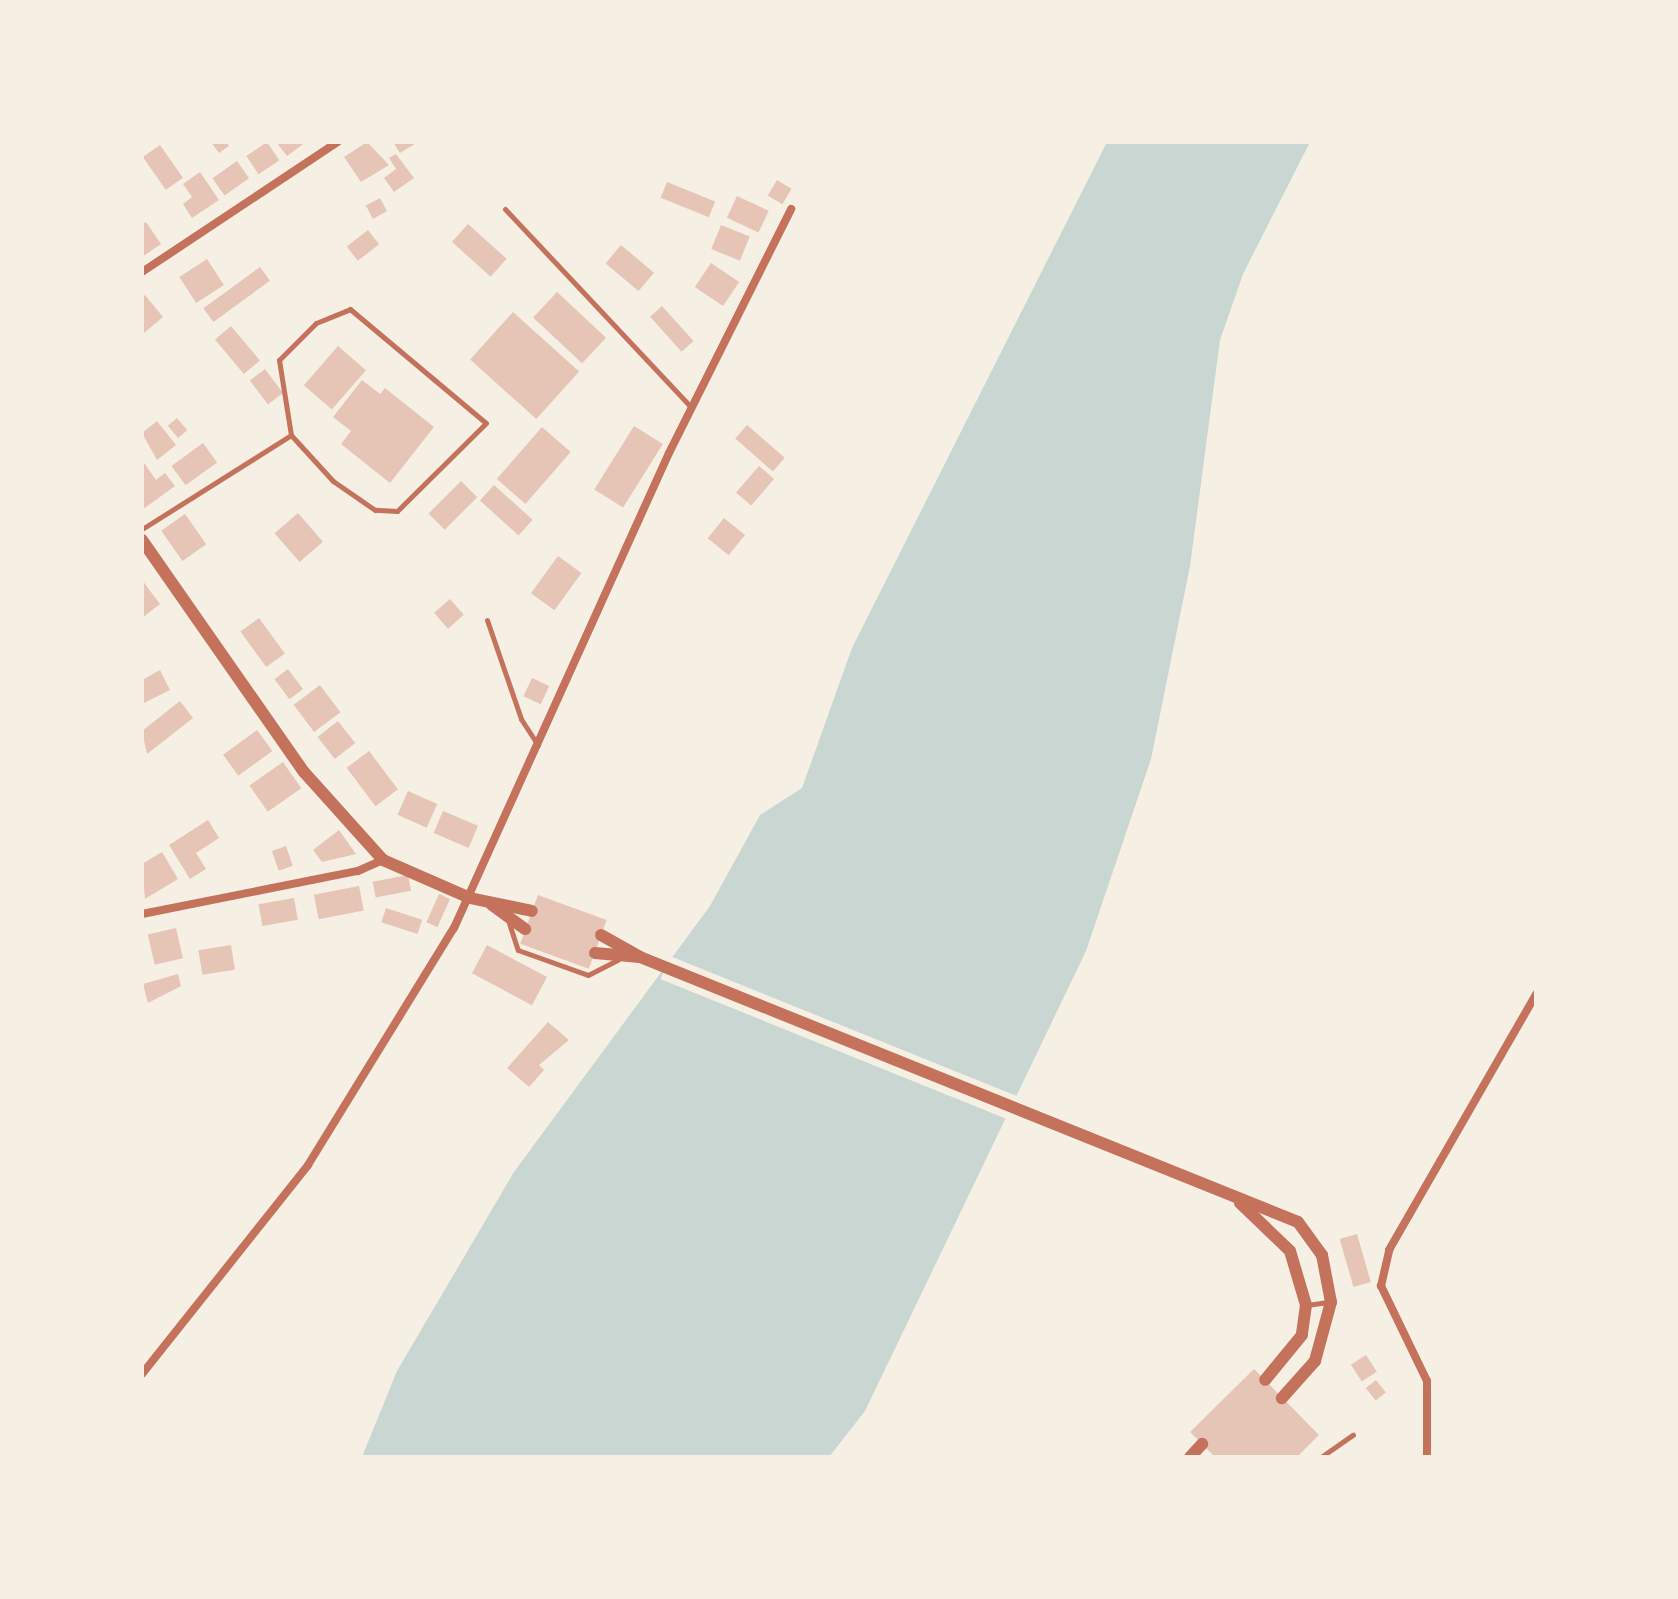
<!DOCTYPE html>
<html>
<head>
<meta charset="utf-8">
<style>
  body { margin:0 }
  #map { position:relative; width:1678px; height:1599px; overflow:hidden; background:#f6efe4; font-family:"PT Sans",sans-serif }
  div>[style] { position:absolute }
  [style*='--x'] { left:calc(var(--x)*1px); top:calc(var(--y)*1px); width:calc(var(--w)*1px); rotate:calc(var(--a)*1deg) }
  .water>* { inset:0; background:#c9d6d2 }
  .pier>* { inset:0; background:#f6efe4; transform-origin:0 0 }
  .building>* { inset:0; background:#e6c5b7; transform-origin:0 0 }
  .service>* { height:5px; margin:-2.5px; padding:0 2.5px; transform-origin:2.5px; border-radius:2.5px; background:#c5725c }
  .minor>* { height:8px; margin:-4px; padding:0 4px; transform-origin:4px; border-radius:4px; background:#c5725c }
  .tertiary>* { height:12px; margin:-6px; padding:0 6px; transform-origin:6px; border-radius:6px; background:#c5725c }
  span { translate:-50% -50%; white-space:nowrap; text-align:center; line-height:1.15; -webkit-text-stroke:6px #f6efe4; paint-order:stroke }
  .frame { position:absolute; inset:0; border:144px solid #f6efe4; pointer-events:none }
</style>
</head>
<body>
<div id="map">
  <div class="water">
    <div style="clip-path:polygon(1107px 142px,1310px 142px,1243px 274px,1220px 340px,1190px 566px,1151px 759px,1086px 951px,865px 1411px,829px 1457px,362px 1457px,397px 1371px,514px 1172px,710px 906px,760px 815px,802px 788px,852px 648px)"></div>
  </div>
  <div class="pier">
    <div style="left:670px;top:956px;width:374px;height:25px;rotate:22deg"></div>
  </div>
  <div class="building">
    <div style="clip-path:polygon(211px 142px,226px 142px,229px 146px,219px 153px)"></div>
    <div style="left:267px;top:142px;width:22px;height:25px;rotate:56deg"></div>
    <div style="clip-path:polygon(276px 142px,306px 142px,287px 156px)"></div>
    <div style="clip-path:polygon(367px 142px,389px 165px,361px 182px,344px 157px)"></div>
    <div style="clip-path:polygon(393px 142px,418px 142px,400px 153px)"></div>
    <div style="left:160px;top:145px;width:40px;height:21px;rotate:55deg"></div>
    <div style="clip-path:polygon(396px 154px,414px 178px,394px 192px,384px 178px,396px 169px,389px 158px)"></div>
    <div style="left:237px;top:161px;width:21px;height:30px;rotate:55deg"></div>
    <div style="clip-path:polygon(200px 172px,219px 200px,192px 218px,183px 204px,192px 197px,183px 184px)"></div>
    <div style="left:777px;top:180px;width:17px;height:18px;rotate:31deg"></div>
    <div style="left:667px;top:182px;width:52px;height:17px;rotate:22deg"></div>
    <div style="left:737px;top:196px;width:35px;height:24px;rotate:25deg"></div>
    <div style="left:380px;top:198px;width:15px;height:16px;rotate:62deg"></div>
    <div style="clip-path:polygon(146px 222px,161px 244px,142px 257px,142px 224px)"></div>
    <div style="left:468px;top:224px;width:52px;height:24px;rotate:42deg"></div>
    <div style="left:721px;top:225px;width:31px;height:26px;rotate:22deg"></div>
    <div style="left:368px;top:230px;width:18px;height:27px;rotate:52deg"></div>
    <div style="left:621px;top:245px;width:43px;height:24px;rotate:40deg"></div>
    <div style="left:207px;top:259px;width:31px;height:33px;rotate:57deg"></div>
    <div style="left:711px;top:263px;width:34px;height:29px;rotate:34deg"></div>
    <div style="left:260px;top:267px;width:17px;height:70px;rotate:54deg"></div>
    <div style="left:557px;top:292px;width:67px;height:35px;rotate:43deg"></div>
    <div style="clip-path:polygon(145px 295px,163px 317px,144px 333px,142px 298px)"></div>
    <div style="left:662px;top:306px;width:47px;height:16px;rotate:48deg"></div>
    <div style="left:513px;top:312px;width:89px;height:64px;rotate:42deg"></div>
    <div style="left:231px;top:326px;width:45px;height:21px;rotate:50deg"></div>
    <div style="left:338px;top:346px;width:37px;height:52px;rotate:41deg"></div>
    <div style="left:265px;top:369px;width:30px;height:19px;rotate:53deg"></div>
    <div style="clip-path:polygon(362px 380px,380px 394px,385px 388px,434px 427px,390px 483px,341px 444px,351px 431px,333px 417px)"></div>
    <div style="left:177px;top:418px;width:16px;height:12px;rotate:50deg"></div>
    <div style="clip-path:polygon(157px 421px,176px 445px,157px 460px,142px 433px)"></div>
    <div style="left:747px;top:425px;width:50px;height:18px;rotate:41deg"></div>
    <div style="left:634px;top:426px;width:34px;height:75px;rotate:32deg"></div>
    <div style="left:542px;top:427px;width:38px;height:69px;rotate:41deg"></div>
    <div style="left:203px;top:443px;width:24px;height:39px;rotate:54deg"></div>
    <div style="clip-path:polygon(142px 460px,156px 480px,165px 473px,175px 486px,142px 510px)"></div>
    <div style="left:759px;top:466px;width:20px;height:35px;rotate:41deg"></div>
    <div style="left:461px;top:481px;width:23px;height:46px;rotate:45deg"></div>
    <div style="left:494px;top:485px;width:52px;height:21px;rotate:42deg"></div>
    <div style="left:298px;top:513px;width:38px;height:31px;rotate:49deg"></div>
    <div style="left:185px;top:514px;width:37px;height:29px;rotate:55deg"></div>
    <div style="left:724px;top:518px;width:27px;height:26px;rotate:39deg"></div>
    <div style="left:558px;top:556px;width:29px;height:46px;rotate:36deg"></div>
    <div style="clip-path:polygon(142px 580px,160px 604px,142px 618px)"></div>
    <div style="left:450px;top:599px;width:21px;height:21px;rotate:49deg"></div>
    <div style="left:259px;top:618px;width:44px;height:23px;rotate:54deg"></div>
    <div style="left:288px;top:669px;width:25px;height:17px;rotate:53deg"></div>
    <div style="clip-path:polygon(160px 670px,170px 690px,142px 704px,142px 680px)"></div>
    <div style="left:532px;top:678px;width:19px;height:20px;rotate:25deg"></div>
    <div style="left:320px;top:685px;width:34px;height:33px;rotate:53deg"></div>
    <div style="clip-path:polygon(180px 701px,193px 718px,147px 754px,142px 731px)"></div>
    <div style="left:338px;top:721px;width:28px;height:26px;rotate:52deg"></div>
    <div style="left:257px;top:730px;width:26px;height:42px;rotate:54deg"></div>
    <div style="left:369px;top:751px;width:48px;height:28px;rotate:53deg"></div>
    <div style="left:283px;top:762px;width:32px;height:41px;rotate:55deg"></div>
    <div style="left:408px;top:791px;width:32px;height:26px;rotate:24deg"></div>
    <div style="left:443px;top:811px;width:38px;height:24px;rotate:23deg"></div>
    <div style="clip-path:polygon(208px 820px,219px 838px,196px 853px,206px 869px,190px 879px,169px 845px)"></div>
    <div style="clip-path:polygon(339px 830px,356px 854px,322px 862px,313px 850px)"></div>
    <div style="left:286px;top:846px;width:21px;height:15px;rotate:71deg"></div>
    <div style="clip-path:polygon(162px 852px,178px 879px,145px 899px,142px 864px)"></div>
    <div style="left:408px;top:875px;width:16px;height:36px;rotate:79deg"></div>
    <div style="left:359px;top:886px;width:25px;height:46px;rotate:79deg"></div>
    <div style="left:439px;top:894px;width:12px;height:31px;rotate:24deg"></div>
    <div style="left:538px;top:895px;width:73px;height:52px;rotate:20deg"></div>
    <div style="left:294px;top:898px;width:22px;height:36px;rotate:80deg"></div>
    <div style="left:386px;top:908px;width:38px;height:15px;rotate:18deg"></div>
    <div style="left:176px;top:928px;width:31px;height:29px;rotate:77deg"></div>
    <div style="left:231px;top:945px;width:25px;height:33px;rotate:81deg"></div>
    <div style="left:487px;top:945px;width:68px;height:32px;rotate:28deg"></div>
    <div style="clip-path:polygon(178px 974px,181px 986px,148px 1003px,143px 984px)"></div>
    <div style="clip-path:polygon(548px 1022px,569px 1040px,539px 1065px,544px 1070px,529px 1087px,507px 1068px)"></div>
    <div style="left:1357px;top:1234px;width:50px;height:18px;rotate:74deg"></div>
    <div style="left:1366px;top:1355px;width:20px;height:18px;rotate:57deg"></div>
    <div style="clip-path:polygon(1254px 1369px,1319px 1435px,1297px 1457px,1215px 1457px,1190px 1432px)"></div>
    <div style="left:1376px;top:1380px;width:16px;height:13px;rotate:52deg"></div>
  </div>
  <div class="service">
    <div style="--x:505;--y:209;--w:272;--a:46.8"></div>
    <div style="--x:350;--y:309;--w:177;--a:40"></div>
    <div style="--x:486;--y:423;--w:125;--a:135.3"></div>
    <div style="--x:397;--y:511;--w:22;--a:-177"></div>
    <div style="--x:375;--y:510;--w:51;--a:-145.4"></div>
    <div style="--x:333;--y:481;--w:62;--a:-132.4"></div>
    <div style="--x:291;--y:435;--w:76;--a:-99.1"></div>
    <div style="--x:279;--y:360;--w:52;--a:-45"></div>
    <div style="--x:316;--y:323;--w:37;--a:-22"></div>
    <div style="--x:142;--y:529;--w:176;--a:-32.2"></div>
    <div style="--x:487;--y:620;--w:105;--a:71"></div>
    <div style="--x:521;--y:719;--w:31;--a:57"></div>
    <div style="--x:509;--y:923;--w:28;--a:72"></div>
    <div style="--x:518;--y:950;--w:74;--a:19.7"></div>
    <div style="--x:588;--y:975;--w:33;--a:-27"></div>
    <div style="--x:1307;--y:1305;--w:21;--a:-8"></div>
    <div style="--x:1321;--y:1457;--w:39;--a:-35"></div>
  </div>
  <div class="minor">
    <div style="--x:142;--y:272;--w:235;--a:-33.6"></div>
    <div style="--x:142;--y:914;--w:220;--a:-11.3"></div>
    <div style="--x:358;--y:871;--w:27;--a:-24"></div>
    <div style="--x:142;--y:1374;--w:267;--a:-51.5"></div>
    <div style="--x:308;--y:1165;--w:278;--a:-58.4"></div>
    <div style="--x:454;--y:928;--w:521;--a:-65.65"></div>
    <div style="--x:669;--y:453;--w:273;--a:-63.4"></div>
    <div style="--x:1427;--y:1457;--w:76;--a:-90"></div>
    <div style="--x:1427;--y:1381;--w:106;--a:-115.8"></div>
    <div style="--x:1381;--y:1286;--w:37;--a:-77"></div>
    <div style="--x:1389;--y:1250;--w:295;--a:-60.1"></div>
  </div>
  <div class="tertiary">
    <div style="--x:142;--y:540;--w:283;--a:55.1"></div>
    <div style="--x:304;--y:772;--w:118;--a:48.1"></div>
    <div style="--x:383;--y:860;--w:95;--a:23.6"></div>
    <div style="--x:470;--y:898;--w:63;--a:11.8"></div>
    <div style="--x:492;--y:905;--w:41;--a:36"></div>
    <div style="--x:601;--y:935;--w:45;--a:29.4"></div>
    <div style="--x:640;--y:957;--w:709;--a:21.94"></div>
    <div style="--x:1298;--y:1222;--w:41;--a:54"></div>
    <div style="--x:1322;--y:1255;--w:48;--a:79.2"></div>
    <div style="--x:1331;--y:1302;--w:61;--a:105.2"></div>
    <div style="--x:1315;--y:1361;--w:50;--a:131.7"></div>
    <div style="--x:595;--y:953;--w:45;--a:5.1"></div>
    <div style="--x:1240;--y:1203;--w:69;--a:43.8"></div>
    <div style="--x:1290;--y:1251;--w:56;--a:73.5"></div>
    <div style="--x:1306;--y:1305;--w:30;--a:98"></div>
    <div style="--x:1302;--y:1335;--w:58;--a:129.4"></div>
    <div style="--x:1190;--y:1457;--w:18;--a:-47"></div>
  </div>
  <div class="frame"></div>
</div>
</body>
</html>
